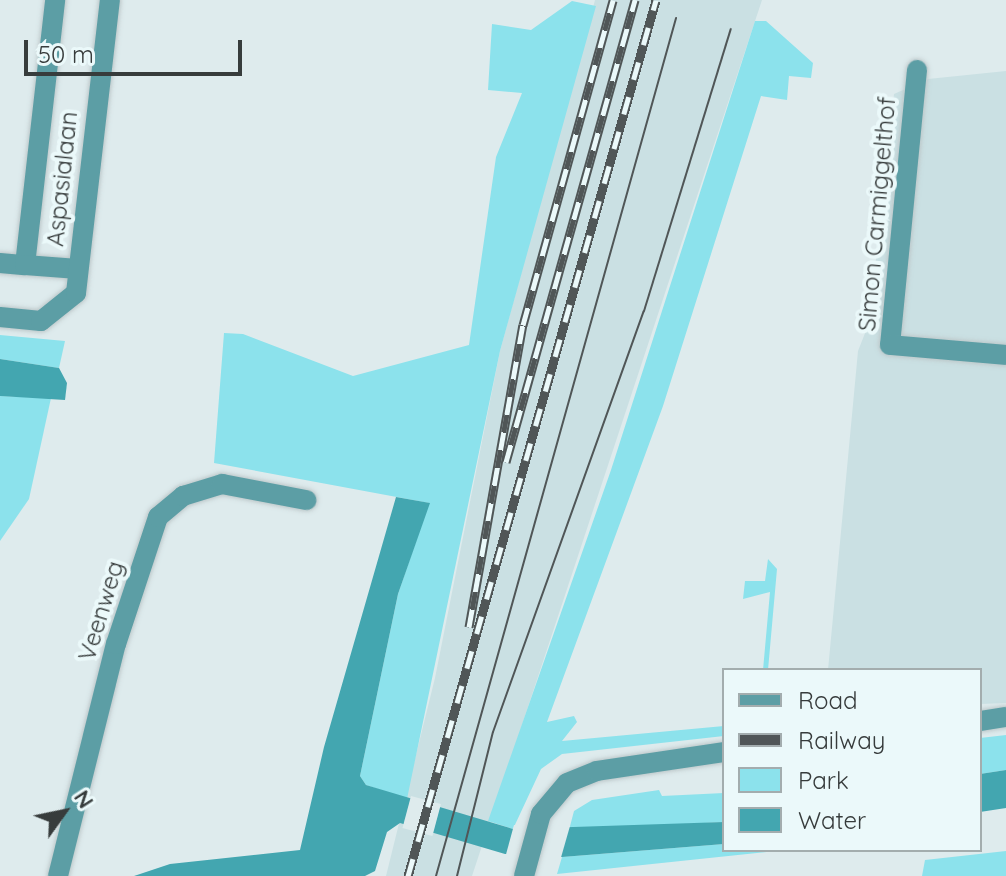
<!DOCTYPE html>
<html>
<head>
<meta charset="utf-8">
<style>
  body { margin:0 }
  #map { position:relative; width:1006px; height:876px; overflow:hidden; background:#deebed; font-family:Quicksand,sans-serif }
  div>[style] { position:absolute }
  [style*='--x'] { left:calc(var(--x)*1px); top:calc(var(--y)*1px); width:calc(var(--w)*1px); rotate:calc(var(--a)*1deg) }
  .built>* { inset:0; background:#cae0e3 }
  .green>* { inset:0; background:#8ce2ec }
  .water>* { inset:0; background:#43a6b0 }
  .pier>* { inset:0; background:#deebed; transform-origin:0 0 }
  .roads { filter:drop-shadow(0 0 2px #bdc8ca) drop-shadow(0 0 2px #bdc8ca) }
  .minor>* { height:20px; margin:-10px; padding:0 10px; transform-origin:10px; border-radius:10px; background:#5c9ea5 }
  .tram>* { height:2px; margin:-1px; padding:0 1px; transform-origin:1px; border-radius:1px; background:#505657 }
  .rail>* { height:9px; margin-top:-4.5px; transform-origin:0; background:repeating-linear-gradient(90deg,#ebf9fa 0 18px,#505657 0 36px); box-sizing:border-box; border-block:2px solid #505657 }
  span { translate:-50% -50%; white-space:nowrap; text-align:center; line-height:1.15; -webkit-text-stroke:8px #ebf9fa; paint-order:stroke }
  .street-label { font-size:24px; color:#373c3c }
  .legend { position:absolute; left:722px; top:668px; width:260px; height:184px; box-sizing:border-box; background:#ebf9fa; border:2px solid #a3adae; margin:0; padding:10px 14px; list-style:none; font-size:24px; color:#373c3c }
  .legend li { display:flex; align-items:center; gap:16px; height:40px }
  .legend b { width:40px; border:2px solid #a3adae }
  .north { position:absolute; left:24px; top:772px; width:80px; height:80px; -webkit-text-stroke:6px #ebf9fa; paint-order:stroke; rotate:57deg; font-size:22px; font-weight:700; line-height:32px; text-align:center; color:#373c3c }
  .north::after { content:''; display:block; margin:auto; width:28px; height:36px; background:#373c3c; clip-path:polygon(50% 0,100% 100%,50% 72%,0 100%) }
  .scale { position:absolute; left:24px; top:40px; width:218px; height:36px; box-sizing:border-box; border:4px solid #373c3c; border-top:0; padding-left:10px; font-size:24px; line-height:28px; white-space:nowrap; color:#373c3c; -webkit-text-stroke:6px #ebf9fa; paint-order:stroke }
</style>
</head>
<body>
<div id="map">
  <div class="built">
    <div style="clip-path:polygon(595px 0,762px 0,472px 876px,386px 876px,435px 678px,500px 351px)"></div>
    <div style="clip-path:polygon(1006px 71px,1006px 703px,980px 704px,980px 670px,828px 670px,858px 351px,869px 323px,894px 94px,928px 79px)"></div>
  </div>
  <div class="green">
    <div style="clip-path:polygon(572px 1px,596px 6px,500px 351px,407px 799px,366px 785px,360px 776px,398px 594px,429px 503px,214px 463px,224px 333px,243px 334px,353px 376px,469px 345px,496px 157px,522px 93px,488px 90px,492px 24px,531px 30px)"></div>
    <div style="clip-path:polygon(755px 21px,766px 21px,813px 63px,811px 78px,789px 76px,787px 100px,761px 96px,663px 406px,547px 722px,574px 716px,577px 722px,562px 741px,724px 726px,724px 736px,562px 754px,541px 769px,513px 829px,488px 821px,611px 470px)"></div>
    <div style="clip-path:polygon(0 335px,65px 341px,59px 368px,0 359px)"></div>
    <div style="clip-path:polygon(0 396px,51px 398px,29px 499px,0 541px)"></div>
    <div style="clip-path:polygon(768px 559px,777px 569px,768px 670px,763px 670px,770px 592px,743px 599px,745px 581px,765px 581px)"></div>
    <div style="clip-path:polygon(1006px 735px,1006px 770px,980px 774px,980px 738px)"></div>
    <div style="clip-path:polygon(659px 790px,662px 796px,724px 793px,724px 822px,569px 830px,574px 811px,592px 800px)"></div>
    <div style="clip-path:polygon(724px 844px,724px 850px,785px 850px,557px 874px,562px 857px)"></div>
    <div style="clip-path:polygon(1006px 851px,1006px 876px,922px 876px,925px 860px)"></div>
  </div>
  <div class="water">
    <div style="clip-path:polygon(0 359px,59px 368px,67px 383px,65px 400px,0 396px)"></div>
    <div style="clip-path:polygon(396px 497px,430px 503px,398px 594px,360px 776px,366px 785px,513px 829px,724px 822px,724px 844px,562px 857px,505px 854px,400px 823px,387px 832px,375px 871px,365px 876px,134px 876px,170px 864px,300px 850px,324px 747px)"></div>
    <div style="clip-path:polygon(1006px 770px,1006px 808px,980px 812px,980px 774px)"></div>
  </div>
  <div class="pier">
    <div style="left:411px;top:796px;width:31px;height:33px;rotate:15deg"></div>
    <div style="clip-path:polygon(514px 825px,570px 826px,560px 861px,505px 858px)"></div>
  </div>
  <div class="roads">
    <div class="minor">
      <div style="--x:917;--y:70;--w:276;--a:95.6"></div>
      <div style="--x:890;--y:345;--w:116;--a:4.9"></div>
      <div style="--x:0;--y:263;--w:25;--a:5"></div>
      <div style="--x:25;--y:265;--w:267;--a:-83.5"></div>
      <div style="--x:25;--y:265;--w:53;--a:4.3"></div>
      <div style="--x:0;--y:317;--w:41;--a:5.6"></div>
      <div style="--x:41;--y:321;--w:45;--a:-38.7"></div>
      <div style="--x:76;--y:293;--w:295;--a:-83.4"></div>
      <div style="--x:980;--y:721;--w:26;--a:-9"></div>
      <div style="--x:58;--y:876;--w:239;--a:-76"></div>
      <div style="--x:116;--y:644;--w:134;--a:-71.7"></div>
      <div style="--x:158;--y:517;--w:33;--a:-40"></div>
      <div style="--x:183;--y:496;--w:41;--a:-17.1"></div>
      <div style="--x:222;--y:484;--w:86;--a:10.8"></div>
      <div style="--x:524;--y:876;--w:64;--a:-74.7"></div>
      <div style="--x:541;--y:814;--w:40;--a:-50"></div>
      <div style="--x:567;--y:783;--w:32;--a:-22"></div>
      <div style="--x:597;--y:771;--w:128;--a:-8.5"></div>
    </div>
  </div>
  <div class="tram">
    <div style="--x:436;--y:876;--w:891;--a:-74.37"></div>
    <div style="--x:457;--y:876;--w:148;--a:-76"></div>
    <div style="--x:493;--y:732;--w:447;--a:-70.3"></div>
    <div style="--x:644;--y:311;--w:295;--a:-72.9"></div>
  </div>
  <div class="rail">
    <div style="--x:506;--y:462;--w:480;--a:-74.4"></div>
    <div style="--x:469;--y:627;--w:307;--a:-79.9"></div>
    <div style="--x:523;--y:325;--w:337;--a:-74.5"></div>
    <div style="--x:408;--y:876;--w:910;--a:-74.19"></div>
  </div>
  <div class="street-label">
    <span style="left:62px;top:179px;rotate:-84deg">Aspasialaan</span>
    <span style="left:877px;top:214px;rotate:-85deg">Simon Carmiggelthof</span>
    <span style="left:101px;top:611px;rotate:-73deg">Veenweg</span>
  </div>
  <ul class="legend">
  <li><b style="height:10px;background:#5c9ea5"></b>Road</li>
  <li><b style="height:10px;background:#505657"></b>Railway</li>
  <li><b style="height:22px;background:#8ce2ec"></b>Park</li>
  <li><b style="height:22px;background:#43a6b0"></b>Water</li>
  </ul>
  <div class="north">N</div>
  <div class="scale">50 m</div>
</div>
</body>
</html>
